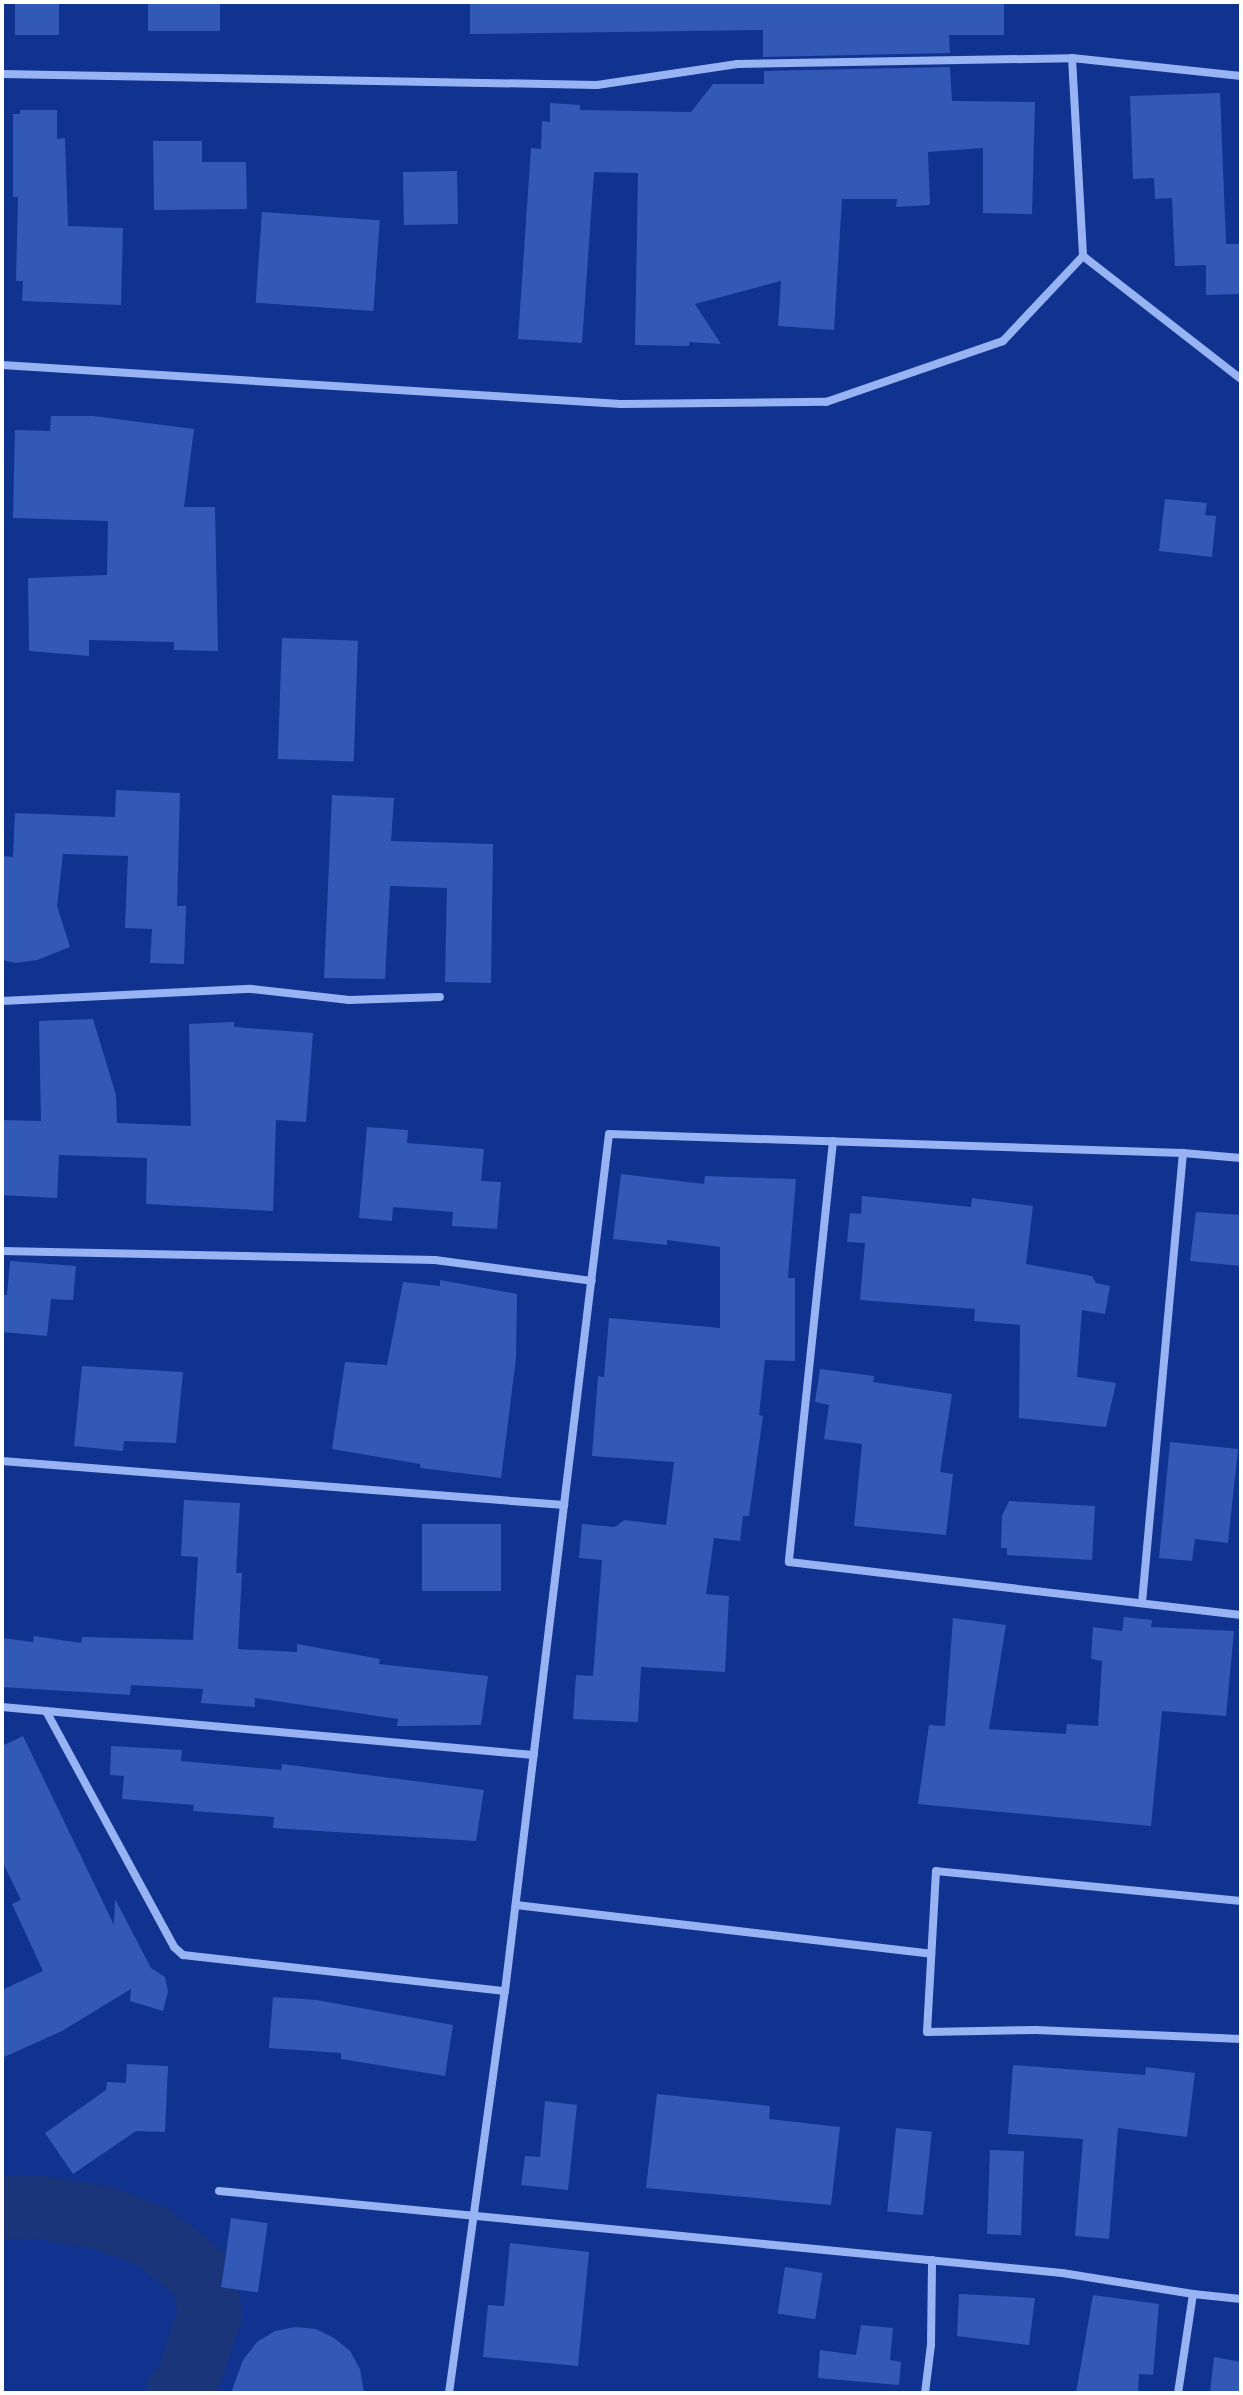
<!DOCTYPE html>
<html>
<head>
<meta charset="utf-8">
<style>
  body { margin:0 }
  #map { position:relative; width:1243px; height:2395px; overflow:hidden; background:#0f338f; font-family:Signika,sans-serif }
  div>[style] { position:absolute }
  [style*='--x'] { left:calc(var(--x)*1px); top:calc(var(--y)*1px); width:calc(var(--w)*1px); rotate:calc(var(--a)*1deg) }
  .river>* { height:64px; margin:-32px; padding:0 32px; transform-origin:32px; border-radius:32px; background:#1b357b }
  .building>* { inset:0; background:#3359b7; transform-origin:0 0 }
  .street>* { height:8px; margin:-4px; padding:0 4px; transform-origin:4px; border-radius:4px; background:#97b3f3 }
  span { translate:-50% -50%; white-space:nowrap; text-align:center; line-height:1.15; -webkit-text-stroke:8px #0f338f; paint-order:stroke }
  .frame { position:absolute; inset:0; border:4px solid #fff; pointer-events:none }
</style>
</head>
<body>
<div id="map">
  <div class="river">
    <div style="--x:2;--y:2207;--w:42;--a:1.4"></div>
    <div style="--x:44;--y:2208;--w:60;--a:9.6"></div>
    <div style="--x:103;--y:2218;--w:53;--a:20.8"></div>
    <div style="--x:153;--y:2237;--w:65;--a:38.1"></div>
    <div style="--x:204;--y:2277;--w:38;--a:81"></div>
    <div style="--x:210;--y:2315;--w:68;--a:109"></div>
    <div style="--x:188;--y:2379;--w:17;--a:126"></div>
  </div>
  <div class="building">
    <div style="left:15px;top:2px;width:44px;height:33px"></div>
    <div style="left:148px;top:2px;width:72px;height:29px"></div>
    <div style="clip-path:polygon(470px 2px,1004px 2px,1004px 35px,949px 35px,950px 53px,763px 57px,763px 30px,470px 34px)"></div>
    <div style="clip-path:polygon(950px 67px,952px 101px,1035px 102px,1032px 214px,983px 213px,983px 148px,928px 152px,930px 205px,896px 207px,897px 199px,842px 199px,834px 330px,778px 326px,781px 281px,695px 304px,721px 344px,689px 342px,689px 346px,635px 345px,638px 173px,594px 172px,582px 343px,518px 339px,531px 148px,541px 149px,542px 121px,550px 122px,550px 103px,580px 105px,580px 110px,691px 112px,713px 84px,764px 84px,764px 71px)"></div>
    <div style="clip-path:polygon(1220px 93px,1226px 244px,1241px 244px,1241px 294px,1206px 295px,1206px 265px,1175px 266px,1172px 198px,1155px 199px,1154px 178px,1133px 179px,1130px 96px)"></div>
    <div style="clip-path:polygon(20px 110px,57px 110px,57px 139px,65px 138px,68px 226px,123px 228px,121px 305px,22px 301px,23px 281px,16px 281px,18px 197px,13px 197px,13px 114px,20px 114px)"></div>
    <div style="clip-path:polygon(153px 141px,202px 141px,202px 162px,246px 162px,247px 209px,154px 210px)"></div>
    <div style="left:457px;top:171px;width:53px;height:54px;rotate:89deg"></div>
    <div style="left:262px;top:212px;width:118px;height:91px;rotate:4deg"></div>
    <div style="clip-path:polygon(51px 416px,93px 416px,194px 429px,184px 507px,215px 507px,218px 651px,174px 650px,174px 642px,89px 640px,89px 656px,29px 651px,28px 578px,107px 575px,108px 521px,13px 518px,15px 430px,50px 431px)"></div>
    <div style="clip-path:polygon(1165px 499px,1207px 503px,1205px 515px,1216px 516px,1212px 557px,1159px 551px)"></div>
    <div style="left:282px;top:638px;width:76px;height:121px;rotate:2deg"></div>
    <div style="clip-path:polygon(116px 790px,180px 793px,177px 906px,186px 906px,184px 964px,150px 963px,152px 929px,125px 928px,128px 856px,63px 854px,57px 906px,70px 947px,37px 960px,16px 963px,2px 960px,2px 856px,13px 857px,15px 813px,115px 817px)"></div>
    <div style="clip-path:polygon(332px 795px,394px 798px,391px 841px,493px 844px,491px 983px,445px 982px,447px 888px,390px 886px,385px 979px,324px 978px)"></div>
    <div style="clip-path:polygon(93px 1019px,116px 1095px,117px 1123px,191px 1126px,189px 1024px,234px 1022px,234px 1027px,313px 1033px,306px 1122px,276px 1120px,273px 1211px,146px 1204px,147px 1158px,59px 1155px,57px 1198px,2px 1195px,2px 1120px,41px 1121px,39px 1021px)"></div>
    <div style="clip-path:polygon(367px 1127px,408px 1130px,407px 1143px,484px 1149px,481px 1181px,501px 1182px,497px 1229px,452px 1226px,453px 1212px,393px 1207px,392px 1221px,359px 1218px)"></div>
    <div style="clip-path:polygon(621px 1174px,704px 1184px,705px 1176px,796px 1179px,788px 1278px,795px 1278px,795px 1361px,765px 1360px,759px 1415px,763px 1416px,749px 1516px,743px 1516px,740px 1541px,714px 1538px,706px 1594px,729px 1596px,725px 1672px,641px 1667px,638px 1722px,573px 1719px,576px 1675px,593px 1676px,602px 1560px,579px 1558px,582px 1524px,615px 1527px,624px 1520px,666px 1525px,674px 1462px,592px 1456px,598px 1376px,604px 1377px,609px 1318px,720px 1328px,720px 1247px,667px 1240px,667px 1245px,613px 1239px)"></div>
    <div style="clip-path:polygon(862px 1196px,971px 1207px,972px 1198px,1033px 1206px,1026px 1264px,1092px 1276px,1096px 1283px,1110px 1286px,1105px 1314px,1082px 1310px,1077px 1377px,1116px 1383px,1106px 1427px,1019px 1418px,1020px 1325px,974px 1321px,975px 1309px,860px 1300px,865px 1243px,847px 1242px,850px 1213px,861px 1214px)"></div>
    <div style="clip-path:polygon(1196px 1212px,1241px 1215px,1241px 1266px,1190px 1261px)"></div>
    <div style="clip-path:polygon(10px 1261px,76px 1266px,73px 1300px,51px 1299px,47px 1336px,2px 1332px,2px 1295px,7px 1295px)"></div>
    <div style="clip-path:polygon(440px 1280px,517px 1294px,516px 1358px,501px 1478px,420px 1468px,420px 1464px,332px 1449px,345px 1362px,387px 1365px,403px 1282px,440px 1286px)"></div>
    <div style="clip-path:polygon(82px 1366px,183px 1372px,176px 1443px,124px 1441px,123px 1451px,74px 1446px)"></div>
    <div style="clip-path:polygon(820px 1369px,874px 1376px,873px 1382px,952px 1394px,940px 1472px,953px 1474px,946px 1535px,854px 1526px,862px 1444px,824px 1439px,829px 1405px,815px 1402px)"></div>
    <div style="clip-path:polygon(1170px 1442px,1238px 1449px,1228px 1543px,1195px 1539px,1192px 1561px,1159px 1558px)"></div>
    <div style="clip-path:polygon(184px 1500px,240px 1503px,236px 1573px,242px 1573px,238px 1649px,297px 1652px,297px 1644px,380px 1659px,379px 1664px,488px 1676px,481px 1725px,397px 1726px,398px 1719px,255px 1698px,255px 1707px,201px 1703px,203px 1689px,131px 1685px,130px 1695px,2px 1687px,2px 1638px,33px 1642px,34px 1636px,81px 1643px,82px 1637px,193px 1640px,198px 1557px,181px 1556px)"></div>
    <div style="clip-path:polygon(1009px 1501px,1095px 1506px,1092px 1560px,1007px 1555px,1007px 1548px,1001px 1548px,1002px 1516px)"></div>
    <div style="left:422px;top:1524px;width:79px;height:67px"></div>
    <div style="clip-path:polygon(1124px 1617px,1152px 1620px,1151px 1627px,1234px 1631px,1226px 1716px,1162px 1711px,1151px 1826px,918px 1804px,929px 1725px,945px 1726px,953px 1618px,1006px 1625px,989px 1729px,1066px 1734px,1067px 1724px,1098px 1726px,1102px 1661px,1091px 1659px,1093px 1627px,1122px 1631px)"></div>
    <div style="clip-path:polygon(23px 1736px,114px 1925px,115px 1899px,151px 1968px,165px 1977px,168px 1992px,163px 2011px,130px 2001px,131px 1989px,62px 2031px,2px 2058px,2px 1990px,43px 1971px,12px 1904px,21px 1900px,2px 1861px,2px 1746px)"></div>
    <div style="clip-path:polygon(111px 1746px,182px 1750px,181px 1761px,281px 1770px,282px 1764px,484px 1790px,476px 1841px,273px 1828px,274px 1817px,193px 1811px,194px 1805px,122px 1799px,124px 1776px,110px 1775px)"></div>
    <div style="clip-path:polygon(273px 1997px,317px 2000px,453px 2025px,445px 2076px,341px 2059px,341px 2053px,269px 2048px)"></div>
    <div style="clip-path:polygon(127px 2064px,168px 2066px,165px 2132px,136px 2131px,73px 2174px,45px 2133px,106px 2090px,107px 2082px,126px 2083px)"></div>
    <div style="clip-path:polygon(1013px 2065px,1145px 2075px,1146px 2067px,1195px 2073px,1187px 2137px,1118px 2128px,1109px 2239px,1075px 2236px,1083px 2139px,1008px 2134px)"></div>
    <div style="clip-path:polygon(657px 2094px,770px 2106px,769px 2119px,840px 2127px,831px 2205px,646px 2188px)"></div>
    <div style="clip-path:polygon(545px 2101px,577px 2105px,568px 2190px,521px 2185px,525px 2156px,540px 2157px)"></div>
    <div style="left:896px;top:2128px;width:36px;height:84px;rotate:6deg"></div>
    <div style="left:990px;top:2150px;width:34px;height:84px;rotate:2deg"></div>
    <div style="left:231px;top:2218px;width:37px;height:70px;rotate:8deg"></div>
    <div style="clip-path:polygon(510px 2243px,589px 2252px,578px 2366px,483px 2357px,488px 2305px,504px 2306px)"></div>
    <div style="left:785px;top:2267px;width:38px;height:47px;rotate:9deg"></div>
    <div style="clip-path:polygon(959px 2294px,1035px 2298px,1029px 2345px,957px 2336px)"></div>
    <div style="clip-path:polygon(1093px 2295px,1159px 2304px,1153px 2375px,1139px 2374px,1138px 2393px,1076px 2393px)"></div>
    <div style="clip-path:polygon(861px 2325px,893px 2328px,890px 2360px,901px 2362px,899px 2385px,818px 2378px,820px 2350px,856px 2355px)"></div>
    <div style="clip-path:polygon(295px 2327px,316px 2329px,334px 2338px,350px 2351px,360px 2369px,364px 2393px,231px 2393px,243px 2360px,257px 2342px,275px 2331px)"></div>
    <div style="clip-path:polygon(1214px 2357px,1241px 2362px,1241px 2393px,1210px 2393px)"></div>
  </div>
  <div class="street">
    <div style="--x:1072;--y:58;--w:198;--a:86.8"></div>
    <div style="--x:1083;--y:256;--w:200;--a:37.9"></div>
    <div style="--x:2;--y:74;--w:595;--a:1.06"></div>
    <div style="--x:597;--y:85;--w:142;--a:-8.5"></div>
    <div style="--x:737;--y:64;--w:335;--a:-1"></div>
    <div style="--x:1072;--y:58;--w:170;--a:6.1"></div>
    <div style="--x:2;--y:365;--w:620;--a:3.61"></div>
    <div style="--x:621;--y:404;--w:205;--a:-0.6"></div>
    <div style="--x:826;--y:402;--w:187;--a:-19"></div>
    <div style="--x:1003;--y:341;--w:117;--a:-46.7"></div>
    <div style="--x:2;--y:1001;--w:249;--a:-2.8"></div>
    <div style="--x:251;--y:989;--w:99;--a:6.4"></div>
    <div style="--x:349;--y:1000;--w:91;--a:-1.9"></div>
    <div style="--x:833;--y:1141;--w:423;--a:96"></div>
    <div style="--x:789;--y:1562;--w:455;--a:6.7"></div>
    <div style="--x:2;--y:1251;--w:433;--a:1.2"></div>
    <div style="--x:435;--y:1260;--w:158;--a:7.6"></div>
    <div style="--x:2;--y:1461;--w:564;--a:4.48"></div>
    <div style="--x:1142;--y:1603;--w:452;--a:-84.8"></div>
    <div style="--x:2;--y:1707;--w:534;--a:5.16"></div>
    <div style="--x:46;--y:1711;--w:268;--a:61.5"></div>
    <div style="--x:174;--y:1947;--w:12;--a:42"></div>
    <div style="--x:183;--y:1955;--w:324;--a:6.4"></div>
    <div style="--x:1241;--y:1901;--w:306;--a:-174.4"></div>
    <div style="--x:936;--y:1871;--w:161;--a:93.2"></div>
    <div style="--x:927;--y:2032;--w:109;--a:-1.1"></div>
    <div style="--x:1036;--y:2030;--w:205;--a:2.5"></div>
    <div style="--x:516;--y:1905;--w:418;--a:6.7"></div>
    <div style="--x:219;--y:2191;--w:847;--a:5.56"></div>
    <div style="--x:1062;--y:2273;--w:133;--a:9.1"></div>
    <div style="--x:1193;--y:2294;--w:100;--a:98.6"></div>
    <div style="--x:1193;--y:2294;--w:48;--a:5.9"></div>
    <div style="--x:449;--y:2393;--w:406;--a:-82.1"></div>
    <div style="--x:505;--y:1991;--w:863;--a:-83.08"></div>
    <div style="--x:609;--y:1134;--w:574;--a:1.9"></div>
    <div style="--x:1183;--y:1153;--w:58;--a:4.9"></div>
    <div style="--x:925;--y:2393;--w:48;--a:-82.9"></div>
    <div style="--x:931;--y:2345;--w:85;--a:-89.3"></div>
  </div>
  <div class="frame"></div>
</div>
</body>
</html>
